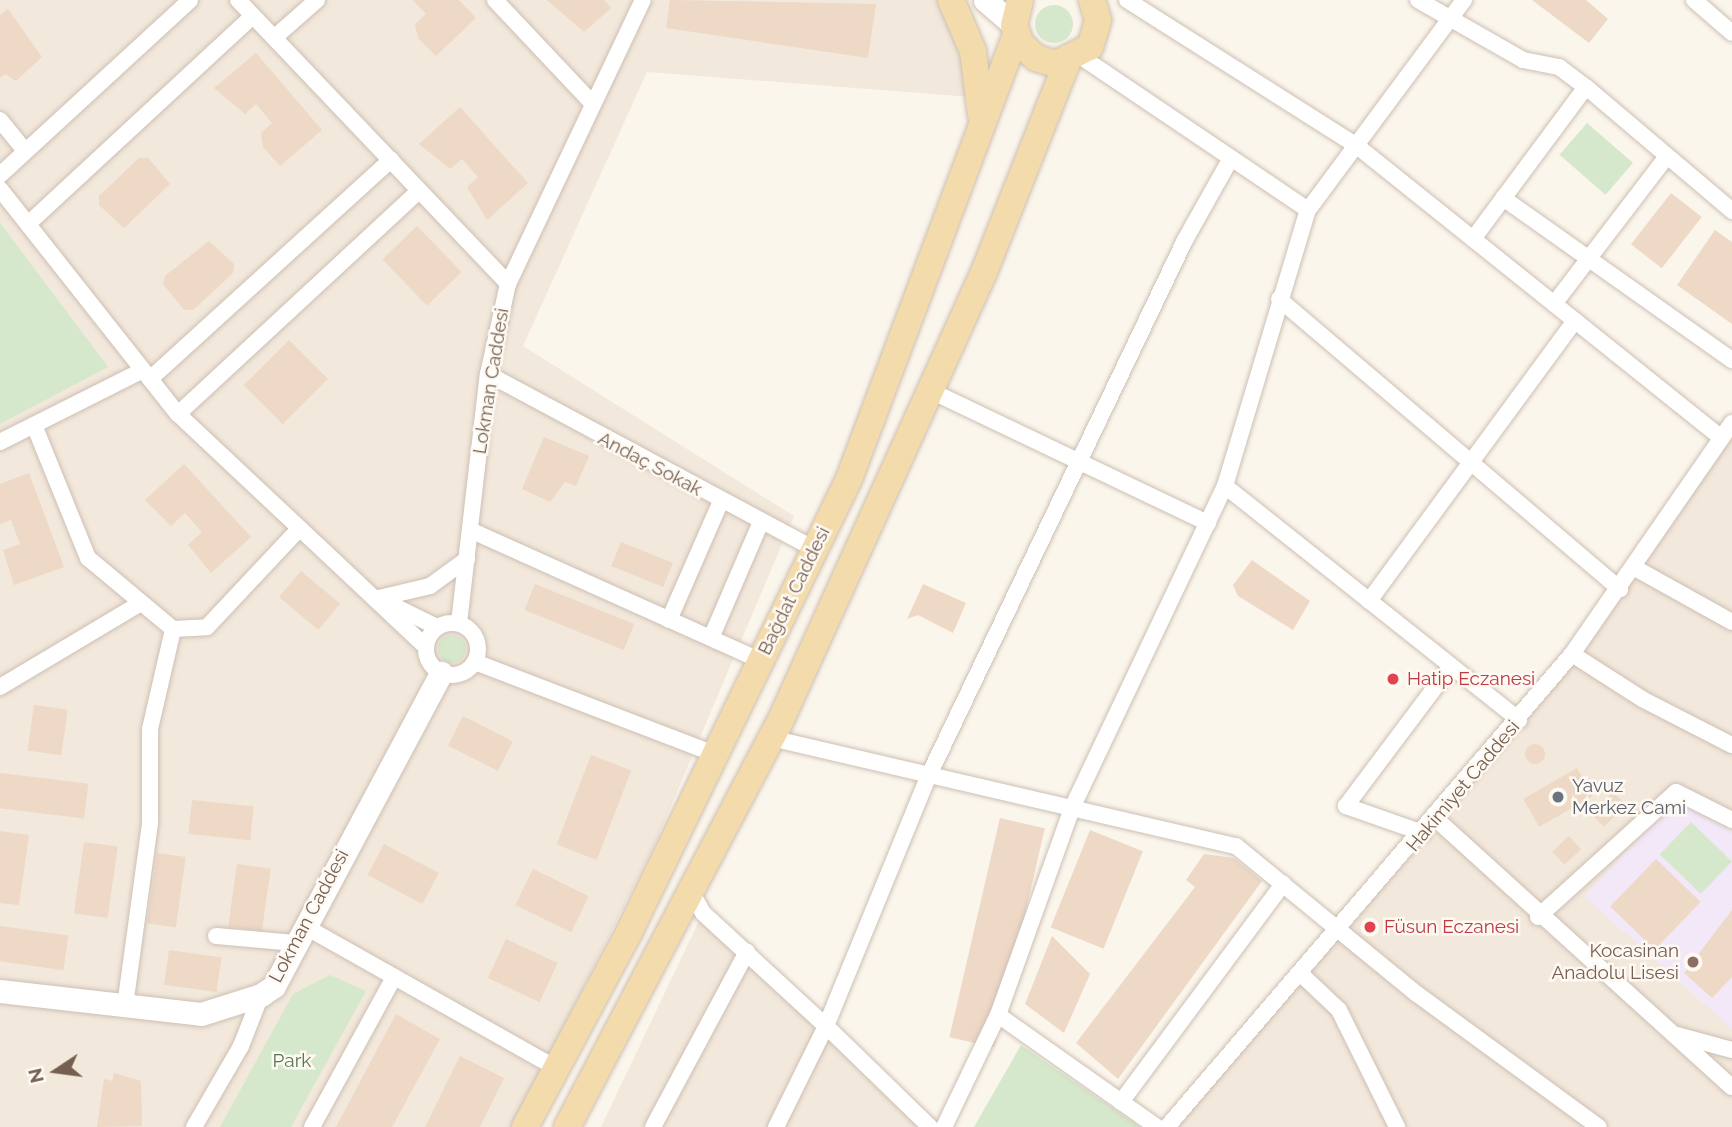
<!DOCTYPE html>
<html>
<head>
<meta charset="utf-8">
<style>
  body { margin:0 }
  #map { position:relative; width:1732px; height:1127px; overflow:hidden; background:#fbf6ec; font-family:Raleway,sans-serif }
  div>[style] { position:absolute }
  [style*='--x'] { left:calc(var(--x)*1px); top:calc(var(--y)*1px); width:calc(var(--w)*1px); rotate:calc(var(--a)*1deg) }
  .residential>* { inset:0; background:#f2e8db }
  .education>* { inset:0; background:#f3e8f8 }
  .green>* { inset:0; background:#d6e8cb; transform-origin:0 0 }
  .round { border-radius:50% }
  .building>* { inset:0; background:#eed8c6; transform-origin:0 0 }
  .roads { filter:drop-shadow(0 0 2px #cdbfb3) drop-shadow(0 0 2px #cdbfb3) }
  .street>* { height:16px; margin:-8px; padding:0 8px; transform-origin:8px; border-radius:8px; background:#fff }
  .street>.ring { margin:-8px; padding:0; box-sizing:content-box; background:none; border:16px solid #fff; border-radius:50% }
  .secondary>* { height:23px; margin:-11.5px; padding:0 11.5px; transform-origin:11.5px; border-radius:11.5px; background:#fff }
  .primary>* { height:26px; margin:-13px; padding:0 13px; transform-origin:13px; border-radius:13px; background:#f3dbac }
  .dots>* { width:19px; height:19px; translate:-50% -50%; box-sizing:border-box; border:4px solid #fefaf3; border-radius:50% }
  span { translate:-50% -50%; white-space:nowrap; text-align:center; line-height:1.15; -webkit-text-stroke:5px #fefaf3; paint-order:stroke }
  .street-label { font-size:19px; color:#755f51 }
  .health-label { font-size:19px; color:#be3a42 }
  .left { translate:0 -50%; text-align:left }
  .worship-label { font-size:19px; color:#5b616d }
  .education-label { font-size:19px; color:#785e54 }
  .right { translate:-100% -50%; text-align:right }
  .park-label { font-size:19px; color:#55794a }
  .north { position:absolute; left:21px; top:1036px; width:70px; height:70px; -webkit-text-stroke:5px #fefaf3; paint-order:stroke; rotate:257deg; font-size:19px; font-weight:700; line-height:28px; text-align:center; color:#755f51 }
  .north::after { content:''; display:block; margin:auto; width:24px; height:32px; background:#755f51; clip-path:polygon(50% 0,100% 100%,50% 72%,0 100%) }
</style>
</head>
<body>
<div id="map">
  <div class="residential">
    <div style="clip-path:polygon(0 0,955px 0,971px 97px,647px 72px,523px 346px,794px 516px,653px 848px,513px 1127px,0 1127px)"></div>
    <div style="clip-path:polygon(1732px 421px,1732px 1127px,1170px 1127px,1432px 832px,1621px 590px)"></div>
    <div style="clip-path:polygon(706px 906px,929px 1127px,601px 1127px)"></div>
  </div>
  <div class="education">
    <div style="clip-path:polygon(1675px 800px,1732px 830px,1732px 1029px,1584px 896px)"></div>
  </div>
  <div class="green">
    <div class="round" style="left:1035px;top:5px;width:38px;height:38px"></div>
    <div style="left:1587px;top:123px;width:61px;height:42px;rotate:41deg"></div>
    <div style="clip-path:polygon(0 223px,108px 367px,0 424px)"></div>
    <div class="round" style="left:438px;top:635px;width:28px;height:28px"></div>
    <div style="left:1691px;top:822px;width:57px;height:45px;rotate:44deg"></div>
    <div style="clip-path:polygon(330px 975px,366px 991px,291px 1127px,220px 1127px,293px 994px)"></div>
    <div style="clip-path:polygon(1021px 1045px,1140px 1127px,974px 1127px)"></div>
  </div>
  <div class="building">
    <div style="clip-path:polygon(413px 0,459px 0,476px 18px,436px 56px,418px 38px,415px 24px,426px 14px)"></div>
    <div style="clip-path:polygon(547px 0,604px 0,611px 8px,584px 32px)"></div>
    <div style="clip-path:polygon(670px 0,876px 4px,868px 58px,666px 28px)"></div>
    <div style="clip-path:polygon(1532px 0,1586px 0,1608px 19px,1589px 43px)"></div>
    <div style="clip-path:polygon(8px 9px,42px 57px,16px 81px,5px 74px,0 78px,0 15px)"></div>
    <div style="clip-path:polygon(256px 53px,322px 130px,280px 166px,263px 147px,261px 133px,272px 123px,256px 104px,245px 114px,214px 88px)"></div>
    <div style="clip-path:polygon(460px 107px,528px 183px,487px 220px,467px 187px,478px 177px,462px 159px,450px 169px,419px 144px)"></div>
    <div style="clip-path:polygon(139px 158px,148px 158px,170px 184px,124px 228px,99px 205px,99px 196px)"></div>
    <div style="left:1671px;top:193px;width:39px;height:65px;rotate:38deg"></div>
    <div style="left:417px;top:226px;width:64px;height:48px;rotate:46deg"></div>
    <div style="clip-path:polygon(1715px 230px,1732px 242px,1732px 324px,1677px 285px)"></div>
    <div style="clip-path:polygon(209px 241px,234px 264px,233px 273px,193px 310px,184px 310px,163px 284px,165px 276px)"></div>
    <div style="left:289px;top:340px;width:55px;height:64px;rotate:45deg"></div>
    <div style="clip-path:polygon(544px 437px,589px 456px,576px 486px,565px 482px,550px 502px,522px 489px)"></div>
    <div style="clip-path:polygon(184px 464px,251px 537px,211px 573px,188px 545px,202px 532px,185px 513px,171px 526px,145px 500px)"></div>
    <div style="clip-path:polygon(29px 473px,64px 567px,14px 585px,3px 550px,20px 544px,11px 520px,0 524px,0 484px)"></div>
    <div style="left:621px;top:542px;width:56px;height:26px;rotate:22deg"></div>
    <div style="clip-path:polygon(1252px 560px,1310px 601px,1293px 630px,1238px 596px,1233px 585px)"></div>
    <div style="left:301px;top:571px;width:51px;height:34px;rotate:40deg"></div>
    <div style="left:535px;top:584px;width:107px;height:28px;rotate:22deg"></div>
    <div style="clip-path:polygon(923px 584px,966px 603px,953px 633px,918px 615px,907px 619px)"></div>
    <div style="left:34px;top:705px;width:34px;height:46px;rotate:8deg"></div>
    <div style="left:463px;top:716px;width:56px;height:33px;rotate:27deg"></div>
    <div class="round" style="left:1525px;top:744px;width:20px;height:20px"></div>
    <div style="left:591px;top:755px;width:43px;height:96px;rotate:21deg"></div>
    <div style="left:1577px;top:768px;width:32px;height:62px;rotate:60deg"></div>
    <div style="left:0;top:773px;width:89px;height:35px;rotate:7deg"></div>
    <div style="left:1613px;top:792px;width:18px;height:31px;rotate:45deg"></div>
    <div style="left:192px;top:800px;width:62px;height:34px;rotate:6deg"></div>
    <div style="left:1000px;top:818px;width:46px;height:225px;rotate:13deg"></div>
    <div style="left:1090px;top:830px;width:57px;height:105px;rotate:22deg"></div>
    <div style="clip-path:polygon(0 831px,29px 835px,19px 905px,0 903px)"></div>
    <div style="left:1569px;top:836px;width:18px;height:23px;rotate:47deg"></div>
    <div style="left:84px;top:842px;width:34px;height:72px;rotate:8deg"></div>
    <div style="left:384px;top:844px;width:62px;height:35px;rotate:28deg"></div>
    <div style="left:157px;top:853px;width:29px;height:71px;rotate:8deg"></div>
    <div style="clip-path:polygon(1204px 854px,1234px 858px,1262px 881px,1118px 1079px,1076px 1043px,1195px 887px,1186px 880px)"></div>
    <div style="left:1656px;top:859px;width:62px;height:66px;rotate:44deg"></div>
    <div style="left:237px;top:864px;width:34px;height:63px;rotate:8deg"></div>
    <div style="left:533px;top:869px;width:62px;height:40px;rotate:26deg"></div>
    <div style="clip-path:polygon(1732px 910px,1732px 977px,1712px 998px,1684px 973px)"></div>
    <div style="left:0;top:926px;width:69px;height:35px;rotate:8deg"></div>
    <div style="clip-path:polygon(1052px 936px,1090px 974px,1064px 1033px,1025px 1004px)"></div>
    <div style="left:506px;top:939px;width:57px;height:43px;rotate:25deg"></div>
    <div style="left:169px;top:950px;width:53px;height:35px;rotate:8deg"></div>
    <div style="clip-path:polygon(396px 1014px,440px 1039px,392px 1127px,336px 1127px)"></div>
    <div style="clip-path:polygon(460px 1056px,504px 1078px,480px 1127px,425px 1127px)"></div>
    <div style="clip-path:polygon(114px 1073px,141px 1081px,142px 1126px,97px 1127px,104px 1079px,112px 1081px)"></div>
  </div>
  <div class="roads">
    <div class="street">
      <div style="--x:238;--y:0;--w:392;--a:46.4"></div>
      <div style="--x:495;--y:0;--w:141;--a:46.7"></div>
      <div style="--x:1127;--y:0;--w:272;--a:32.4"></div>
      <div style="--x:1357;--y:146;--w:467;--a:38.7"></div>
      <div style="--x:1418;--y:0;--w:121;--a:29.7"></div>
      <div style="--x:1523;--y:60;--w:37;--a:11"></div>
      <div style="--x:1559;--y:67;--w:34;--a:37"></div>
      <div style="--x:1694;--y:0;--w:50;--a:41"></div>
      <div style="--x:275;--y:37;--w:56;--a:-41.4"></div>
      <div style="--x:1080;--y:56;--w:275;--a:34"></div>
      <div style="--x:0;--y:120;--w:40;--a:51"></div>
      <div style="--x:0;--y:175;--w:258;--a:-42.6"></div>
      <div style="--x:0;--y:189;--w:287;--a:51.7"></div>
      <div style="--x:178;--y:414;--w:339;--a:43.2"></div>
      <div style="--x:1503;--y:198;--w:281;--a:35.3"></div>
      <div style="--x:28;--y:224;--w:306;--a:-42.8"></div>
      <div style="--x:1473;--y:239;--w:189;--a:-53.4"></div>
      <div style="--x:1586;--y:87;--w:192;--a:40.3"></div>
      <div style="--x:1279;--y:299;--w:448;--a:40.4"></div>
      <div style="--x:1554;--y:304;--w:186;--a:-52.6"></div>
      <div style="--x:488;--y:374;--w:371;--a:28.2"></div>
      <div style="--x:150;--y:379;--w:326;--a:-42.3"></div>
      <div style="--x:931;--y:391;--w:307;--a:25.5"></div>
      <div style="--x:178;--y:414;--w:328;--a:-42.8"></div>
      <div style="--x:34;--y:425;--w:144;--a:67.9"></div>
      <div style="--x:88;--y:558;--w:111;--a:39.9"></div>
      <div style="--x:173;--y:629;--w:34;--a:-3"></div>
      <div style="--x:207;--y:627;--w:132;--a:-46.8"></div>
      <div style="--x:0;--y:442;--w:160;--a:-26.7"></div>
      <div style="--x:1225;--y:486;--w:376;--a:38.5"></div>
      <div style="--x:470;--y:530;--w:319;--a:24.2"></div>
      <div style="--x:1635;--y:568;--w:111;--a:29.1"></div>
      <div style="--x:379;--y:598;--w:52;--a:-13.2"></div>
      <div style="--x:430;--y:586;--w:46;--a:-36.1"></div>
      <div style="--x:1369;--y:601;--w:348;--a:-53.7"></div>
      <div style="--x:390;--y:604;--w:52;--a:26.1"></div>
      <div style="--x:669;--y:620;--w:130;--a:-66.4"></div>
      <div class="ring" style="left:426px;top:623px;width:36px;height:36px"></div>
      <div style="--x:459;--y:623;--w:251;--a:-83.4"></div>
      <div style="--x:488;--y:374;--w:92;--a:-77.5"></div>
      <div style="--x:508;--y:284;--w:314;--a:-64.6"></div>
      <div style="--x:711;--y:638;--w:126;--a:-66.7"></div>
      <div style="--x:1572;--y:654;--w:83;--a:32.7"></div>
      <div style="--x:1642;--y:699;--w:101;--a:27.1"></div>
      <div style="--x:475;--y:662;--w:257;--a:21"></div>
      <div style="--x:0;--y:687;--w:164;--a:-30.8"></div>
      <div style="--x:771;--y:738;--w:477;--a:13.1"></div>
      <div style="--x:1236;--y:846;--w:234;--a:39.3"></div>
      <div style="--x:1417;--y:994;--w:225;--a:36.2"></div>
      <div style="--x:1436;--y:819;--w:399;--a:42.2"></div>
      <div style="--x:1423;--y:833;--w:82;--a:-160.7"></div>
      <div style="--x:1346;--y:806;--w:175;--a:-53.1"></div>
      <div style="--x:692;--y:893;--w:23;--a:61"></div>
      <div style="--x:703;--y:913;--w:167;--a:42.6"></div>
      <div style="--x:826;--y:1026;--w:113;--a:116.3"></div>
      <div style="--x:1538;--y:917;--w:186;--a:-42.2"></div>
      <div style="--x:1676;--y:792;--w:63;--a:26.6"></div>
      <div style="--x:304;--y:926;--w:289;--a:29.4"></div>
      <div style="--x:216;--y:936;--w:80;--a:5"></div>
      <div style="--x:1301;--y:974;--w:52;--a:43.5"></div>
      <div style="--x:1339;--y:1010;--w:131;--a:63.6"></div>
      <div style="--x:125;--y:1006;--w:185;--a:-82.2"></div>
      <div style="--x:150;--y:823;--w:94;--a:-90"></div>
      <div style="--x:150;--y:729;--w:103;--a:-77"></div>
      <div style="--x:998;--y:1015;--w:194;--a:35.2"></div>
      <div style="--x:1677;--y:1035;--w:57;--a:15.3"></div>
      <div style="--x:1121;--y:1102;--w:272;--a:-53.4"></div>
      <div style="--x:194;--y:1127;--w:94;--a:-59.9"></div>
      <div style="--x:241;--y:1046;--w:55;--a:-68.6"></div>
      <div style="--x:312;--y:1127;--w:171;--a:-61.3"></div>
      <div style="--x:653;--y:1127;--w:199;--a:-61.8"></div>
      <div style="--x:930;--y:1127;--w:145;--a:-135.8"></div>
      <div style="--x:826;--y:1026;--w:271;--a:-67.7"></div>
      <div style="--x:929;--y:775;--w:593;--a:-64.43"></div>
      <div style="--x:1185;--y:240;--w:94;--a:-60.7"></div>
      <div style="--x:944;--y:1127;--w:124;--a:-64.3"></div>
      <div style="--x:998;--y:1015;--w:220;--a:-70.3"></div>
      <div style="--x:1072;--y:808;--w:357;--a:-64.6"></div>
      <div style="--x:1225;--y:486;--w:288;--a:-73.3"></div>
      <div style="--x:1308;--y:210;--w:262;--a:-53.4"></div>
      <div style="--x:1167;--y:1127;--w:623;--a:-49.43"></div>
      <div style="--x:1572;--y:654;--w:281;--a:-55.3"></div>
    </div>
    <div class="secondary">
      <div style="--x:985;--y:0;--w:38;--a:41"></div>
      <div style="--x:0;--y:991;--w:202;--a:6.5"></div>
      <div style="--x:201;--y:1014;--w:63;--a:-17.6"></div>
      <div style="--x:261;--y:995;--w:16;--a:-35"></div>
      <div style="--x:274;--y:986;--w:355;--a:-61.9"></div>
    </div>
    <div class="primary">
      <div style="--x:951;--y:0;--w:56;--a:66.7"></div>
      <div style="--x:973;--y:51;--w:64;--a:82.9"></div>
      <div style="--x:1020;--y:0;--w:26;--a:103"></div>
      <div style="--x:1014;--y:25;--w:20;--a:70"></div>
      <div style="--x:1021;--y:44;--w:21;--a:43"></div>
      <div style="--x:1036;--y:58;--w:21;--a:17"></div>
      <div style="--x:1056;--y:64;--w:38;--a:-27"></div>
      <div style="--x:1090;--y:47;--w:28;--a:-73"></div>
      <div style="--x:1098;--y:20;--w:21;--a:-107"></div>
      <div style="--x:525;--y:1127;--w:223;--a:-61.9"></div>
      <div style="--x:630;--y:930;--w:501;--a:-64.1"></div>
      <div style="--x:849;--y:479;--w:475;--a:-69.4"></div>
      <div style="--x:567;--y:1127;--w:455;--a:-62.3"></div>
      <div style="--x:779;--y:724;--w:496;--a:-65.6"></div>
      <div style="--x:984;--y:272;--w:226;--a:-68.4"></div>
    </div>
  </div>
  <div class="dots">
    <div style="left:1393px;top:679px;background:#e0444e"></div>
    <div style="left:1558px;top:797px;background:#6b7280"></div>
    <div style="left:1370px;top:927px;background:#e0444e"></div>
    <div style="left:1693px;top:962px;background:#8d6e63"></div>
  </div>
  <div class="street-label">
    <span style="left:491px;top:381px;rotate:-81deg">Lokman Caddesi</span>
    <span style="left:650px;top:464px;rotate:28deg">Andaç Sokak</span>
    <span style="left:794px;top:591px;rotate:-64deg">Bağdat Caddesi</span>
    <span style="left:1463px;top:786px;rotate:-50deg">Hakimiyet Caddesi</span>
    <span style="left:309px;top:916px;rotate:-62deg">Lokman Caddesi</span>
  </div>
  <div class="health-label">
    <span class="left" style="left:1407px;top:679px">Hatip Eczanesi</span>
    <span class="left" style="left:1384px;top:927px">Füsun Eczanesi</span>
  </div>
  <div class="worship-label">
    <span class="left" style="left:1572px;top:797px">Yavuz<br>Merkez Cami</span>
  </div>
  <div class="education-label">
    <span class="right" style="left:1679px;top:962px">Kocasinan<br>Anadolu Lisesi</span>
  </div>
  <div class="park-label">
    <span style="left:292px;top:1061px">Park</span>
  </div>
  <div class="north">N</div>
</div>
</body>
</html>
